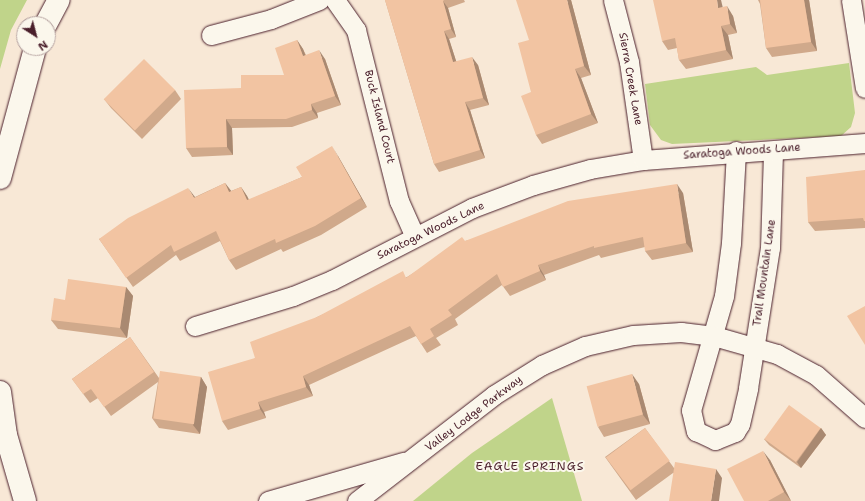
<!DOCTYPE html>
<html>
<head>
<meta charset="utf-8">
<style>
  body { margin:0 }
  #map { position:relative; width:865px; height:501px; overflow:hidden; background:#f8e8d6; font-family:"Shantell Sans",sans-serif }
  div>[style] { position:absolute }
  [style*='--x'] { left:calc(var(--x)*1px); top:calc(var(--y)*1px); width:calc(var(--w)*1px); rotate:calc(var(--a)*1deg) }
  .green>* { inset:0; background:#c0d48a }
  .roads { filter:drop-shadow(0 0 1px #4a1f2b) drop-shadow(0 0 1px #4a1f2b) }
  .street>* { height:19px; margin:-9.5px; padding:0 9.5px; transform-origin:9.5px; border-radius:9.5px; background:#fbf7ec }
  .secondary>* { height:22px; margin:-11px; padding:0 11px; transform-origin:11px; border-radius:11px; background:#fbf7ec }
  .wall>* { inset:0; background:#d0a98b }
  .shaded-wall>* { inset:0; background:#a98971 }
  .building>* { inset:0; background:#f2c4a2; transform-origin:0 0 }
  span { translate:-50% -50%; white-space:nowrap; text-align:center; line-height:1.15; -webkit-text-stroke:4px #fbf7ec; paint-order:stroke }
  .street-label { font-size:11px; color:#4a1f2b }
  .neighbourhood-label { font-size:12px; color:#4a1f2b; letter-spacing:1px }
  .north { position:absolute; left:16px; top:16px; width:40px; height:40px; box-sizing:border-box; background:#fbf7ec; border:1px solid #b4a19f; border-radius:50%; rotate:144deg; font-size:11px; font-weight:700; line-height:16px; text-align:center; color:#4a1f2b }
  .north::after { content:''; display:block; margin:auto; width:14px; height:18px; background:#4a1f2b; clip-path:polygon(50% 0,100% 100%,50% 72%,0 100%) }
</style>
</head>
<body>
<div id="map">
  <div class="green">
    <div style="clip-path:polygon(0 0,27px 0,11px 30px,0 69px)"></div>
    <div style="clip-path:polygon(849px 63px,855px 113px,851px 127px,841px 136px,672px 144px,661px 140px,650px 125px,645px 84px,756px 67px,767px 75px)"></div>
    <div style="clip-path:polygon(552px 398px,582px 501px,413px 501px,472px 453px)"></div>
  </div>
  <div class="roads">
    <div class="street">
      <div style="--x:335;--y:0;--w:37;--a:55"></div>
      <div style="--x:356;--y:30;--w:176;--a:75.9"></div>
      <div style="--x:399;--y:201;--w:39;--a:66"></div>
      <div style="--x:613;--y:0;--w:64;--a:75.5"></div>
      <div style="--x:629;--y:62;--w:99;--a:81.9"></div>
      <div style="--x:851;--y:0;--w:89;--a:81"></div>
      <div style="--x:211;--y:35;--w:62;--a:-14.9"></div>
      <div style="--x:271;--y:19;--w:52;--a:-21.6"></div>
      <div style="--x:736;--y:151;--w:92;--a:93.1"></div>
      <div style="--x:731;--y:243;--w:53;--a:97.5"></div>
      <div style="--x:724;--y:296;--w:119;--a:106.1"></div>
      <div style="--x:691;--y:410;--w:22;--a:77"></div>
      <div style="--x:696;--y:431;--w:21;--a:25"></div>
      <div style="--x:715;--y:440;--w:22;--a:-22"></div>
      <div style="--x:735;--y:432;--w:9;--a:-58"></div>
      <div style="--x:740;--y:424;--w:37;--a:-77"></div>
      <div style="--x:748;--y:388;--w:142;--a:-81.1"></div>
      <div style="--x:770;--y:248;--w:97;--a:-88.2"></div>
      <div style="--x:195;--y:326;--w:102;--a:-17"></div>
      <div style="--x:293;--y:296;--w:42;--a:-22.3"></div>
      <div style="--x:332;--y:280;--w:157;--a:-27.2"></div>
      <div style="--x:472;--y:208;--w:65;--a:-20.7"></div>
      <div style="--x:533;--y:185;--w:59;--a:-15.7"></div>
      <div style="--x:590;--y:169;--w:54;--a:-9.6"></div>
      <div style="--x:643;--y:160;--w:223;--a:-4.4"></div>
      <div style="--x:268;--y:501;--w:141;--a:-16.1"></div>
      <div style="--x:357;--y:501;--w:173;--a:-37.7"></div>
      <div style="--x:494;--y:395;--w:57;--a:-32"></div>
      <div style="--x:542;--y:365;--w:47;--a:-23.8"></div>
      <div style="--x:585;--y:346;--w:49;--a:-12.9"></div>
      <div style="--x:633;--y:335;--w:48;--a:-3.6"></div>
      <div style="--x:681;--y:332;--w:33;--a:7"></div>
      <div style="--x:714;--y:336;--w:66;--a:15.9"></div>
      <div style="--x:777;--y:354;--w:44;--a:28.3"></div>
      <div style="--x:816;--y:375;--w:65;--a:41.3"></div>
    </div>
    <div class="secondary">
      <div style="--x:46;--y:24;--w:27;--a:-62"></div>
      <div style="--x:0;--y:178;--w:135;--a:-74.9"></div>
      <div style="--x:0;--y:392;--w:43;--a:82.1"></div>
      <div style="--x:6;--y:435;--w:69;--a:73.9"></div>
    </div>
  </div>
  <div class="wall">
    <div style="clip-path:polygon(385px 0,464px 0,465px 2px,448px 8px,456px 37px,449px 39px,456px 61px,478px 65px,489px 105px,470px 110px,485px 158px,439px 172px,434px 164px)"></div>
    <div style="clip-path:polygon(571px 0,591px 75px,581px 78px,598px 123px,542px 144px,536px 135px,531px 92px,529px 40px)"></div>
    <div style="clip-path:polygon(758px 0,809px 0,817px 51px,772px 57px,766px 48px,760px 4px)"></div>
    <div style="clip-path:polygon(723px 7px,733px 16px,737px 33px,728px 35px,733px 59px,686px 69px,679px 60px,677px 48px,668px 50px,662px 41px)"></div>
    <div style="clip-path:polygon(297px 40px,303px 49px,306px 55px,325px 59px,341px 105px,317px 113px,318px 118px,292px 127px,232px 128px,233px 155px,192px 157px,186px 148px,241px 88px,284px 75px)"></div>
    <div style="clip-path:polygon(175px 90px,181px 99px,142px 139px,111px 108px,104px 99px)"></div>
    <div style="clip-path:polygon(338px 156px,367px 207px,321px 235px,283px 252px,281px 249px,236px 270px,229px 260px,220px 241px,180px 261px,176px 255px,133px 287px,99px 239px,195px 197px,225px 183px,231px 191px,241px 187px,247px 196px,249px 200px,302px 177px)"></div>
    <div style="clip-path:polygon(865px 170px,865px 228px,815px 231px,808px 222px)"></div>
    <div style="clip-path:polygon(683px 193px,693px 252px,652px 260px,645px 251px,645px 247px,601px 258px,599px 255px,544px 275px,546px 280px,510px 296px,502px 285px,455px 319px,458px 325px,436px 338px,441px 345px,427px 353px,416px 336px,309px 385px,313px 396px,264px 412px,266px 418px,228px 430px,222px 421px,255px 358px,317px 317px,407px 277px,465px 241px)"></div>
    <div style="clip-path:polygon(126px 287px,133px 296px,127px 338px,58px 329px,51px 320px,65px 300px)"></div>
    <div style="clip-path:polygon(130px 337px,159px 378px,201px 377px,207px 387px,200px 434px,159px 428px,152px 418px,158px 382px,111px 416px,98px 398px,90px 403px,72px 379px)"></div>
    <div style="clip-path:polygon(639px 384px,650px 424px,604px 437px,598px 427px)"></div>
    <div style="clip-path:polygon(645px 428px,674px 468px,722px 478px,673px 473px,636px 500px,605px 457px)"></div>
    <div style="clip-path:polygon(821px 428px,826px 435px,801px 468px,769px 445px,764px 439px)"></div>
    <div style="clip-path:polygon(770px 460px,791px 501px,744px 501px)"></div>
  </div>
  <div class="shaded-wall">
    <div style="clip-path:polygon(567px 0,571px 0,591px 75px,584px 66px)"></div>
    <div style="clip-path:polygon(717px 0,721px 0,725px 17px,718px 8px)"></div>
    <div style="clip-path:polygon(804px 0,809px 0,817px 51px,811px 42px)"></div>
    <div style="clip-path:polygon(443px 1px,448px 8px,456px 37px,451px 29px)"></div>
    <div style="clip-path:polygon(727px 6px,733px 16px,737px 33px,730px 24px)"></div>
    <div style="clip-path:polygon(721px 26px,728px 35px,733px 59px,726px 50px)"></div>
    <div style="clip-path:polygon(444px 31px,449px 39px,459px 70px,453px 62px)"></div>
    <div style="clip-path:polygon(297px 40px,303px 49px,309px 65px,303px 56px)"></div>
    <div style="clip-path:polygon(319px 50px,325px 59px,341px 105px,335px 96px)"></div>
    <div style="clip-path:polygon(472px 57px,478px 65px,489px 105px,483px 98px)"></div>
    <div style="clip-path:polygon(575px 69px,581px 78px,598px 123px,591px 114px)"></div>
    <div style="clip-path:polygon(465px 102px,470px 110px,485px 158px,480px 150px)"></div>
    <div style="clip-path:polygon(311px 104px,317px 113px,318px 118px,312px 110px)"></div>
    <div style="clip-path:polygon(226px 119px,232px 128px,233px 155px,227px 147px)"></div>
    <div style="clip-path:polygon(332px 146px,338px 156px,367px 207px,361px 198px)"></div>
    <div style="clip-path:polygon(225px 183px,232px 192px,229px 192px)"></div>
    <div style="clip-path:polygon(677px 184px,683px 193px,693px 252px,686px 243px)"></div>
    <div style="clip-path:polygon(241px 187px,247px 196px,254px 210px,247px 200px)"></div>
    <div style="clip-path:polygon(188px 188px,195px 197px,194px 198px)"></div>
    <div style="clip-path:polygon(538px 265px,544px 275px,546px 280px,540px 271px)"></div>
    <div style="clip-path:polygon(126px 287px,133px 296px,127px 338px,120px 328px)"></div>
    <div style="clip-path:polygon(632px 374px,639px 384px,650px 424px,643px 415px)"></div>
    <div style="clip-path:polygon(303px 376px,309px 385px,313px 396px,306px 387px)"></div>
    <div style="clip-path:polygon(201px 377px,207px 387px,200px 434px,193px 425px)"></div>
    <div style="clip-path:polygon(258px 402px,264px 412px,266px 418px,260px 409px)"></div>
    <div style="clip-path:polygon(821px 428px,826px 435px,801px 468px,797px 462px)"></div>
    <div style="clip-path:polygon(763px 451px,770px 460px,791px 501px,784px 492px)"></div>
    <div style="clip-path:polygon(716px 469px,722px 478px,719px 501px,711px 501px)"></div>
  </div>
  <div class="building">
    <div style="clip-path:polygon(385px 0,444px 0,443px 1px,451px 29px,444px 31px,453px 62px,472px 57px,483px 98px,465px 102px,480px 150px,434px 164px)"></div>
    <div style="clip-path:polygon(516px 0,567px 0,584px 66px,575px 69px,591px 114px,536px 135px,521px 96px,531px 92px,518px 43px,529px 40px)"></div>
    <div style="clip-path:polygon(653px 0,717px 0,718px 8px,727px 6px,730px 24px,721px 26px,726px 50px,679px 60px,675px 38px,662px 41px)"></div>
    <div style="clip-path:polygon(760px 0,804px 0,811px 42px,766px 48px)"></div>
    <div style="clip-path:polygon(297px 40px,303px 56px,319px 50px,335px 96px,311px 104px,312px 110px,286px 119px,226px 119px,227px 147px,186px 148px,184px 90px,241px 88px,241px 75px,284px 75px,275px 48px)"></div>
    <div style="left:144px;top:59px;width:44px;height:57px;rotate:45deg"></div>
    <div style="clip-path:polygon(332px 146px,361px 198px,315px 226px,276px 243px,275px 239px,229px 260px,216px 231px,174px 252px,171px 245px,126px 278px,99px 239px,128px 218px,188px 188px,194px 198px,225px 183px,229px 192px,241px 187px,247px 200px,302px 177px,296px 167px)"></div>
    <div style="clip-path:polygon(865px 170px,865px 221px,864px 221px,863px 218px,808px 222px,806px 177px)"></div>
    <div style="clip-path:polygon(677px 184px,686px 243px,645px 251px,643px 237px,594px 248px,594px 246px,538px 265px,540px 271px,503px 287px,497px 274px,448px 310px,452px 315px,430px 329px,434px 336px,421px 344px,410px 326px,303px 376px,306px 387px,258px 402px,260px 409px,222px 421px,208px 372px,255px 358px,250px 342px,317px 317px,403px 271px,406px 278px,462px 237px,465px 241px,568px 201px)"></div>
    <div style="clip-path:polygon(68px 279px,126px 287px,120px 328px,51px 320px,54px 298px,65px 300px)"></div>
    <div style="clip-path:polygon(865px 306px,865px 345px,847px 316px)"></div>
    <div style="clip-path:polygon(130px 337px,154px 372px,104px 407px,91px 389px,83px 394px,72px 379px)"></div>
    <div style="left:160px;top:371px;width:41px;height:48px;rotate:8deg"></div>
    <div style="left:632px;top:374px;width:42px;height:47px;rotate:75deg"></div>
    <div style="left:789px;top:405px;width:39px;height:42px;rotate:36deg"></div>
    <div style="left:645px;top:428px;width:41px;height:49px;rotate:53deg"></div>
    <div style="clip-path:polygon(763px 451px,784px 492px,768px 501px,744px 501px,727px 469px)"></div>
    <div style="clip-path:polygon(675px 462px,716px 469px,711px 501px,669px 501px)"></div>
  </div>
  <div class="street-label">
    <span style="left:630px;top:79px;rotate:80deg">Sierra Creek Lane</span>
    <span style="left:379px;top:117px;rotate:76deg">Buck Island Court</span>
    <span style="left:742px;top:152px;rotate:-4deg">Saratoga Woods Lane</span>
    <span style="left:431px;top:231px;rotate:-26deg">Saratoga Woods Lane</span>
    <span style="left:765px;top:273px;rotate:-82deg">Trail Mountain Lane</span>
    <span style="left:474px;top:414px;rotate:-37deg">Valley Lodge Parkway</span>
  </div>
  <div class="neighbourhood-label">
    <span style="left:530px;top:467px">EAGLE SPRINGS</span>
  </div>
  <div class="north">N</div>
</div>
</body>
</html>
